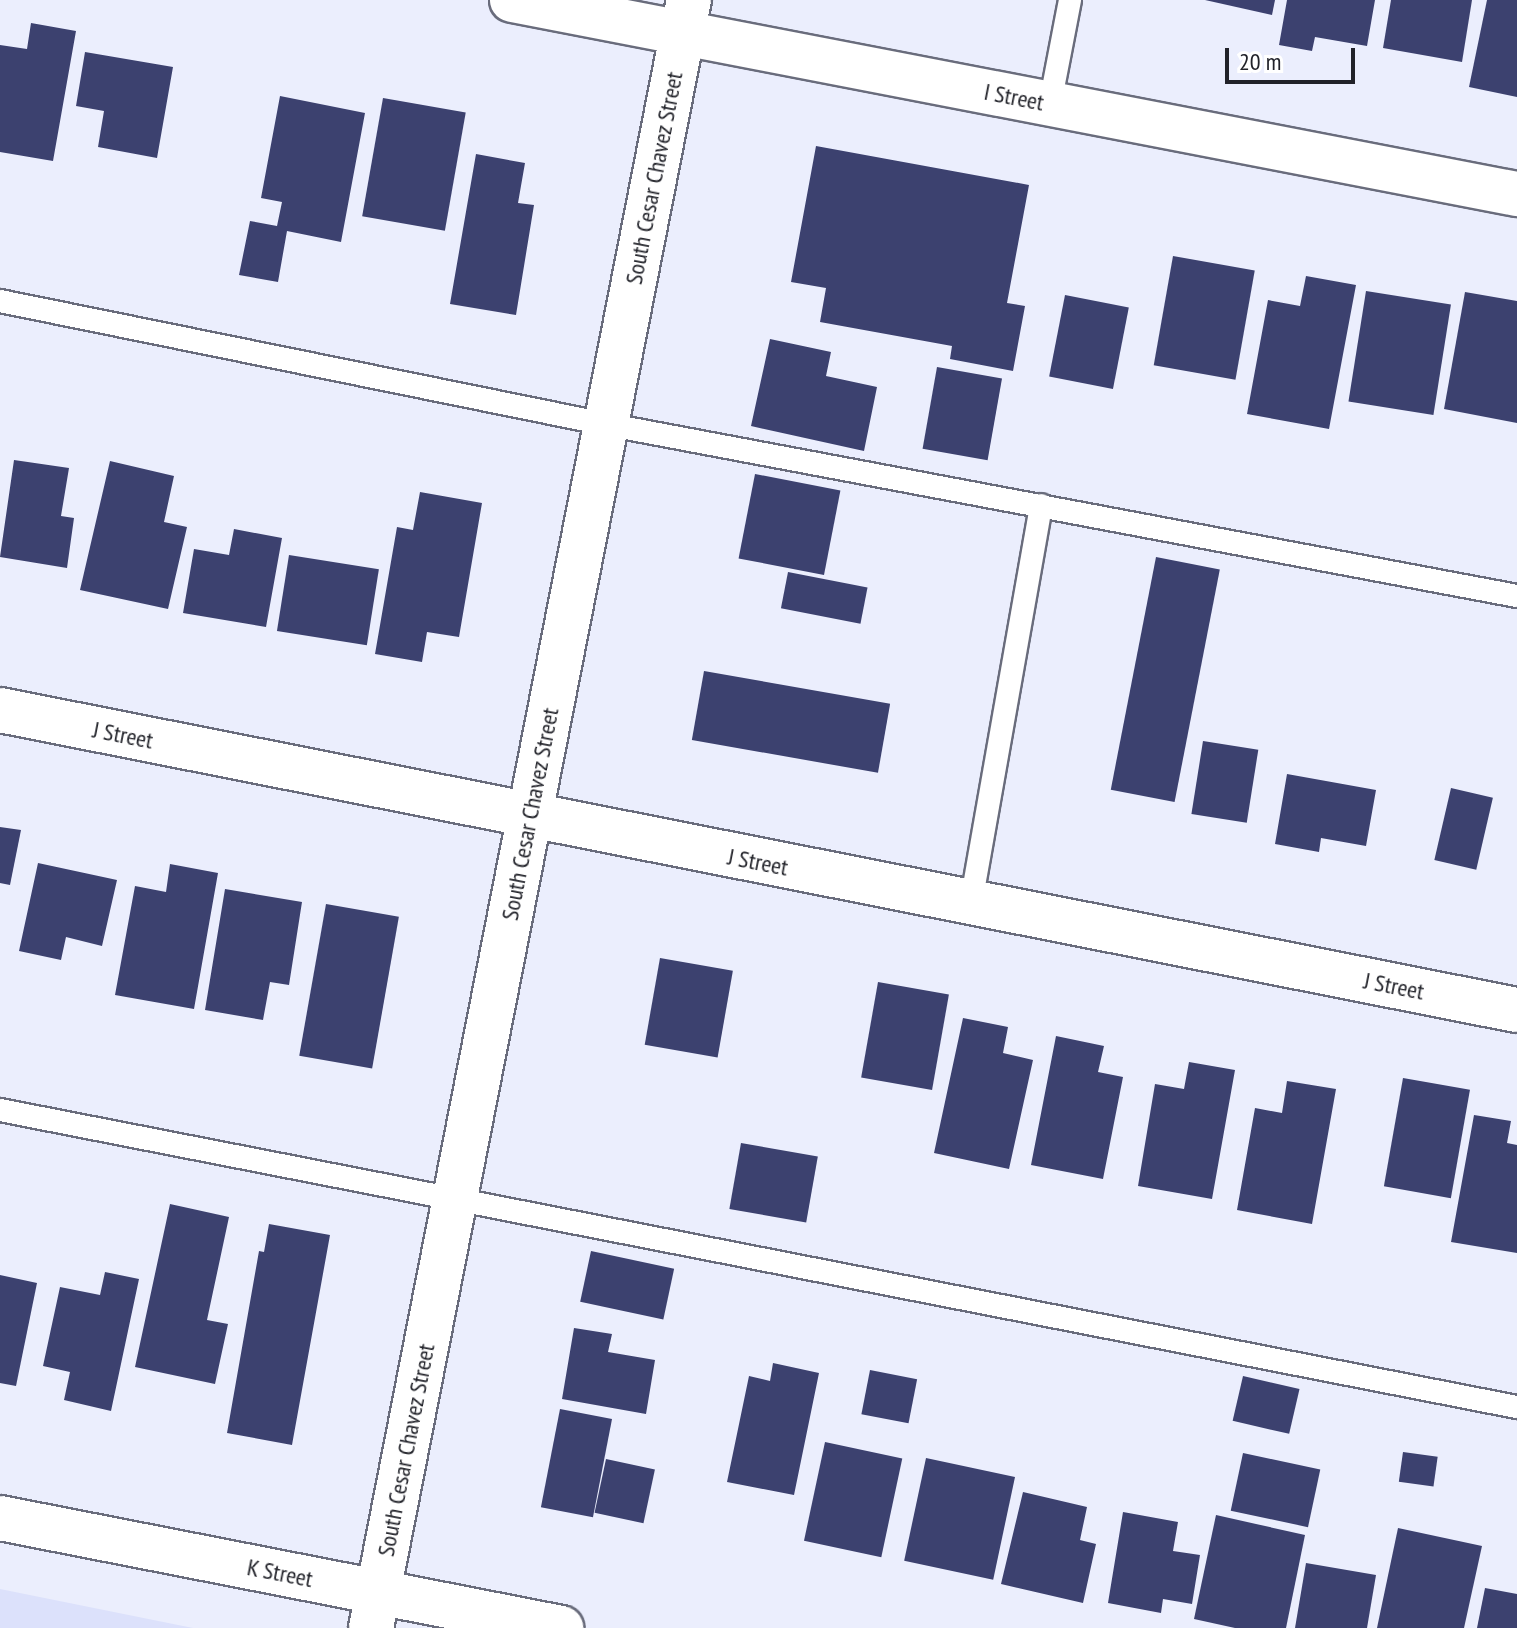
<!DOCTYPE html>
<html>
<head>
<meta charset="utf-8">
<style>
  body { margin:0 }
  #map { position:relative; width:1517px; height:1628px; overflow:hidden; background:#ebeefd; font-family:"PT Sans Narrow",sans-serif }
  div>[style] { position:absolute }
  .built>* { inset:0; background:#dce1fb }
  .building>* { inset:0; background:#3c416f; transform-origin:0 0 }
  .roads { filter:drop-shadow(2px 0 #696c7c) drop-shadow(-2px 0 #696c7c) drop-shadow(0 2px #696c7c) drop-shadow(0 -2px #696c7c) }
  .lane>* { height:22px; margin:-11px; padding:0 11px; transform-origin:11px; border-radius:11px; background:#fff }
  .street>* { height:44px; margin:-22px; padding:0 22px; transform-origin:22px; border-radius:22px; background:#fff }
  .secondary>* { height:44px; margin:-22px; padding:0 22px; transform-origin:22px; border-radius:22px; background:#fff }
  span { translate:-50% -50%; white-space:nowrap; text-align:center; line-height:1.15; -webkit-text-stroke:8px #fff; paint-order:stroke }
  .street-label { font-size:24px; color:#212229 }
  .scale { position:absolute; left:1225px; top:48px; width:130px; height:36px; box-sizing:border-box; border:4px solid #212229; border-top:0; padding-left:10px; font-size:24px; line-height:28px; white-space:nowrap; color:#212229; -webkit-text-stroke:6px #fff; paint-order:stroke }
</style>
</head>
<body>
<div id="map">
  <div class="built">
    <i style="clip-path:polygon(0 1589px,193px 1628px,0 1628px)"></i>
  </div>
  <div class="building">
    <i style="clip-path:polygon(1205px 0,1275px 0,1272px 15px)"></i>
    <i style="clip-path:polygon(1287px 0,1375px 0,1367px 46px,1315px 37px,1312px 51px,1279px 45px)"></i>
    <i style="clip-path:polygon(1391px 0,1472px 0,1462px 62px,1383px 48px)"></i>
    <i style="clip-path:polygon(1487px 0,1517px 0,1517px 97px,1469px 87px)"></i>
    <i style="clip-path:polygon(31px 23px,76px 31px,53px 161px,0 152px,0 45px,27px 49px)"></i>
    <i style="clip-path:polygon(85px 52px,173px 67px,157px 158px,98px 147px,104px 111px,76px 106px)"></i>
    <i style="clip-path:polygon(280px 96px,365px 113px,341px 242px,287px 231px,278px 282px,239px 275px,250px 221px,277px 226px,282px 202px,261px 198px)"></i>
    <i style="left:383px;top:98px;width:84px;height:120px;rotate:10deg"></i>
    <i style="clip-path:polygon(816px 146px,1029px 185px,1007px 303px,1025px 306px,1013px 371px,950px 359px,952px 346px,820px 322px,826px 288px,791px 282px)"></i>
    <i style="clip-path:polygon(476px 154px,525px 163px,518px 203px,534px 205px,516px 315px,450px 304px)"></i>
    <i style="left:1173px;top:256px;width:83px;height:111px;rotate:10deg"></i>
    <i style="clip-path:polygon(1306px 276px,1356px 285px,1329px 429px,1247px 414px,1268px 300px,1300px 306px)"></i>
    <i style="left:1366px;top:291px;width:86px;height:112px;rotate:9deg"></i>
    <i style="clip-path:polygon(1465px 292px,1517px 301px,1517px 423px,1444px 409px)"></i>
    <i style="left:1065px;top:295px;width:65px;height:83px;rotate:11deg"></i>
    <i style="clip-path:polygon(770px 339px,831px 352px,826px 376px,877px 387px,864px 451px,751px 426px)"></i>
    <i style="left:937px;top:367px;width:66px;height:83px;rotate:10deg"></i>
    <i style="clip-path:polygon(14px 460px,69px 468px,61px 516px,74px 518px,67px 568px,0 557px)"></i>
    <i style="clip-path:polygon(110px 461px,174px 476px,164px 522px,187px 527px,168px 609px,80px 590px)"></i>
    <i style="left:755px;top:474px;width:87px;height:86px;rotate:11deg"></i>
    <i style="clip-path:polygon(420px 492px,482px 503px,459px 637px,427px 632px,422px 662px,375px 654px,397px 527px,413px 530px)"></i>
    <i style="clip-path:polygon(234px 529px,282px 538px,266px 627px,183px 613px,194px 549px,229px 555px)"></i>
    <i style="left:289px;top:555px;width:91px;height:77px;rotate:9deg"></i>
    <i style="left:1156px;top:557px;width:65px;height:237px;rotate:11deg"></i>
    <i style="left:788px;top:572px;width:81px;height:37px;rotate:11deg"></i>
    <i style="left:704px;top:671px;width:189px;height:70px;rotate:10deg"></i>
    <i style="left:1203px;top:741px;width:56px;height:74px;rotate:9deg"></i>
    <i style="clip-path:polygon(1287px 774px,1376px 790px,1366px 846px,1321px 838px,1319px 852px,1275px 844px)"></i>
    <i style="left:1451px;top:788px;width:43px;height:74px;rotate:13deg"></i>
    <i style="clip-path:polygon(0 827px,21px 830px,10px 885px,0 883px)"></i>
    <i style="clip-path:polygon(38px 863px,117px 880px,102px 946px,66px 937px,61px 960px,19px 951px)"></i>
    <i style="clip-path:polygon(170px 864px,218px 873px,194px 1009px,115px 995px,135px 886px,166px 892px)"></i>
    <i style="clip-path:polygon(225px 889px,302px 902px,289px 985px,270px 982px,263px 1020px,205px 1010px)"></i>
    <i style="left:326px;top:904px;width:74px;height:154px;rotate:10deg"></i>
    <i style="left:660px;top:958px;width:74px;height:88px;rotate:10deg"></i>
    <i style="left:878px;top:982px;width:72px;height:97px;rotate:10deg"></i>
    <i style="clip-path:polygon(963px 1018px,1008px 1027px,1003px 1053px,1033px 1060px,1009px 1169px,934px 1153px)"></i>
    <i style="clip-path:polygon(1056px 1036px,1104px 1046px,1098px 1072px,1123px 1077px,1103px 1179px,1031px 1165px)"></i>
    <i style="clip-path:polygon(1189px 1062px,1235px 1070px,1212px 1199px,1138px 1186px,1155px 1084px,1184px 1089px)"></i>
    <i style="left:1403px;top:1078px;width:68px;height:110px;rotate:10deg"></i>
    <i style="clip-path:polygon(1287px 1081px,1336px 1089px,1312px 1224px,1237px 1210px,1255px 1108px,1282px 1113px)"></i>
    <i style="clip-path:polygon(1474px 1115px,1511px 1121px,1507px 1143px,1517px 1145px,1517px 1253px,1451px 1242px)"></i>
    <i style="left:741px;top:1143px;width:78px;height:67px;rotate:10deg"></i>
    <i style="clip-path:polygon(170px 1204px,229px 1217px,207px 1320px,228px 1324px,215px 1384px,135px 1367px)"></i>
    <i style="clip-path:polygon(269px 1224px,330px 1235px,292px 1445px,227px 1433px,259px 1251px,264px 1252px)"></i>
    <i style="left:591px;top:1251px;width:85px;height:52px;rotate:12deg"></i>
    <i style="clip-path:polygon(105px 1272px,139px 1279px,111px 1411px,64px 1400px,70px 1372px,43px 1366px,60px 1287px,100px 1295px)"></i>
    <i style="clip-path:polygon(0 1275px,37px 1283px,16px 1386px,0 1383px)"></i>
    <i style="clip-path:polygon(574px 1328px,612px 1334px,608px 1352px,655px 1360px,646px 1414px,562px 1399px)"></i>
    <i style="clip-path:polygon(773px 1363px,819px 1373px,794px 1495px,727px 1482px,749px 1376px,770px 1381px)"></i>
    <i style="left:870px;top:1370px;width:48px;height:45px;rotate:11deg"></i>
    <i style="left:1243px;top:1376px;width:58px;height:46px;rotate:13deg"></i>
    <i style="left:560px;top:1409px;width:53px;height:100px;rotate:11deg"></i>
    <i style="left:825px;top:1442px;width:79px;height:101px;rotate:12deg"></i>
    <i style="left:1403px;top:1452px;width:35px;height:30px;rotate:8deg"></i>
    <i style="left:1243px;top:1453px;width:79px;height:59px;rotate:12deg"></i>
    <i style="left:926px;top:1458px;width:91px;height:105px;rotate:12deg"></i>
    <i style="left:606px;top:1459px;width:50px;height:55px;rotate:12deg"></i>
    <i style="clip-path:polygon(1023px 1492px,1087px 1507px,1080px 1540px,1096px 1544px,1083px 1603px,1001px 1584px)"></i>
    <i style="clip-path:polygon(1123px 1512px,1178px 1522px,1173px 1551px,1200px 1555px,1192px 1604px,1163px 1599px,1161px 1613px,1108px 1603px)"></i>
    <i style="clip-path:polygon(1216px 1515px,1305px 1535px,1286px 1628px,1235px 1628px,1194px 1619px)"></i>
    <i style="clip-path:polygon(1398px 1528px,1482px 1546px,1464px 1628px,1377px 1628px)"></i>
    <i style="clip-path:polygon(1306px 1563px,1376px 1575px,1367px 1628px,1295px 1628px)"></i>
    <i style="clip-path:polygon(1485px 1588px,1517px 1594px,1517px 1628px,1477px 1628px)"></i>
  </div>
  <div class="roads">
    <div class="lane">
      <i style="left:1050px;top:104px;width:106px;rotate:-79.1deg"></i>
      <i style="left:0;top:301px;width:617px;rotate:11.49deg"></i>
      <i style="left:605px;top:424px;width:928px;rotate:10.68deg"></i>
      <i style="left:971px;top:903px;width:404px;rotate:-80deg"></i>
      <i style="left:0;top:1110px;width:1546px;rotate:11.08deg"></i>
    </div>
    <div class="street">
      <i style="left:512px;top:0;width:1024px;rotate:10.93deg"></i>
      <i style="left:0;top:710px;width:1546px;rotate:11.19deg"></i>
    </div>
    <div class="secondary">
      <i style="left:0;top:1518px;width:572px;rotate:11.09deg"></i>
      <i style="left:371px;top:1628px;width:1659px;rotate:-78.95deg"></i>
    </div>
  </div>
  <div class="street-label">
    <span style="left:1014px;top:97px;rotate:11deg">I Street</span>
    <span style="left:654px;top:178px;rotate:-79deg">South Cesar Chavez Street</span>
    <span style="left:123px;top:735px;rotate:11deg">J Street</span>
    <span style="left:530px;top:814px;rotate:-79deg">South Cesar Chavez Street</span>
    <span style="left:758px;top:862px;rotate:11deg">J Street</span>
    <span style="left:1394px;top:986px;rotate:11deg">J Street</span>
    <span style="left:406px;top:1450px;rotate:-79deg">South Cesar Chavez Street</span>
    <span style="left:280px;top:1573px;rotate:11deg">K Street</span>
  </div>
  <div class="scale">20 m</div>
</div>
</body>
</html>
